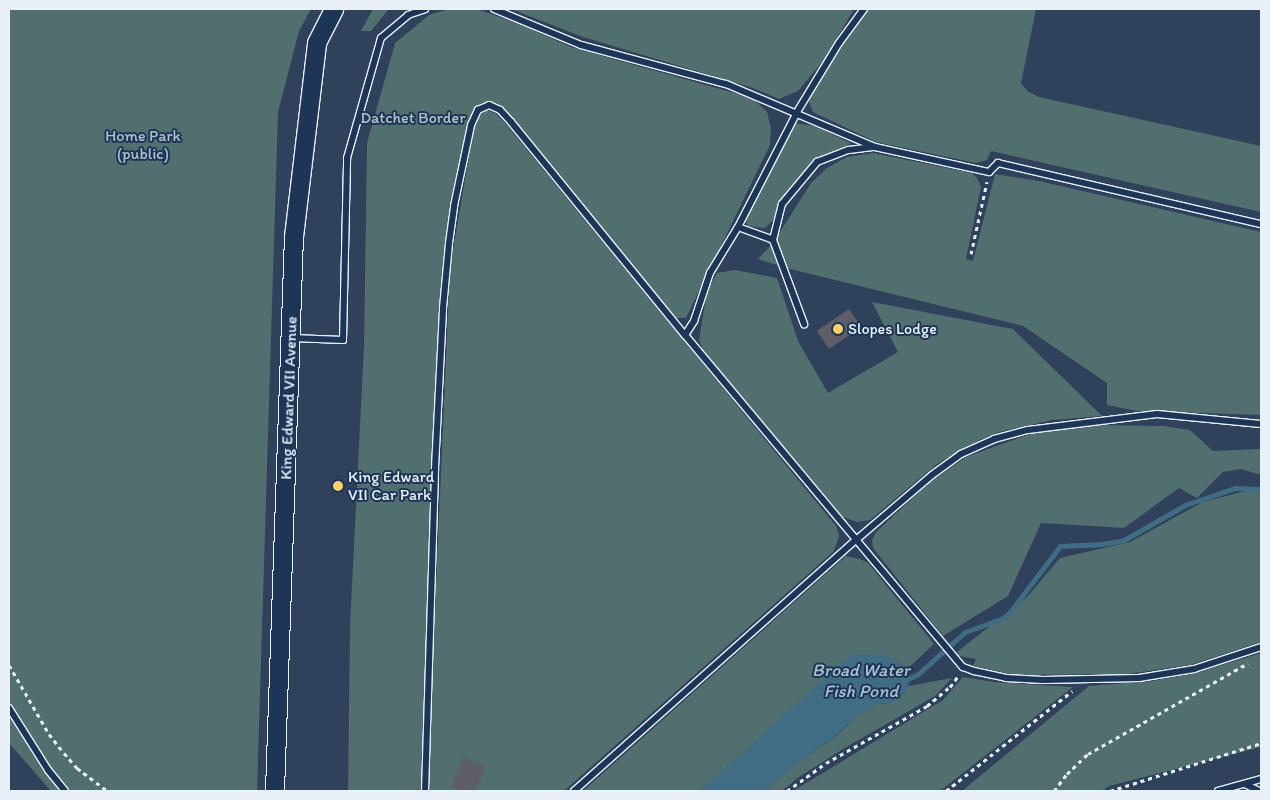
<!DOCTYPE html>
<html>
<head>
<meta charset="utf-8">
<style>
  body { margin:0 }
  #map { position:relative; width:1270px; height:800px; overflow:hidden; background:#30415c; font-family:Itim,sans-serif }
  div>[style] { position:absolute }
  .green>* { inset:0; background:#516f6e }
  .water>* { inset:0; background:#406c84 }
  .stream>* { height:5px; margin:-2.5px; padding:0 2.5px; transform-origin:2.5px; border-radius:2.5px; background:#406c84 }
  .building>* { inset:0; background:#5d5e67; transform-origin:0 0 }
  .path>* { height:3px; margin-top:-1.5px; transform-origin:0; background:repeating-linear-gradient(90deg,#e8f1f8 0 4px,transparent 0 8px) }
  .roads { filter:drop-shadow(1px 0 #e8f1f8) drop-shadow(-1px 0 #e8f1f8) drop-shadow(0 1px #e8f1f8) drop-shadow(0 -1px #e8f1f8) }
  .lane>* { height:6px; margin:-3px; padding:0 3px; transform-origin:3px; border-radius:3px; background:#1d3557 }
  .secondary>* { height:18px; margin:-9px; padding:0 9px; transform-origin:9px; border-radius:9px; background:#1d3557 }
  .dots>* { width:14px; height:14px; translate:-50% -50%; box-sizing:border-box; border:2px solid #1d3557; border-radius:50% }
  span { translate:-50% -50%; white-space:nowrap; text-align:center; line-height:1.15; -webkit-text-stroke:4px #1d3557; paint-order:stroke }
  .park-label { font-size:16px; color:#b3c4c8 }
  .poi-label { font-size:16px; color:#e8f1f8 }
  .left { translate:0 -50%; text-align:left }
  .street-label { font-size:16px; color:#e8f1f8 }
  .water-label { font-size:18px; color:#adc2cf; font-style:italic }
  .frame { position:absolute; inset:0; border:10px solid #e8f1f8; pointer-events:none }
</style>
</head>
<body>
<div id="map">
  <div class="green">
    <i style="clip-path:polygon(9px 9px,311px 9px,299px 31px,278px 112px,257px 791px,51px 791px,9px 743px)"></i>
    <i style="clip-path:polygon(373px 9px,389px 9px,371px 31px,361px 31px)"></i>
    <i style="clip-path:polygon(449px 9px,477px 9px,519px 24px,571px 47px,752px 98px,767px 112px,771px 128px,770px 145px,686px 318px,675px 318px,503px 108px,493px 102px,482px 103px,473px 112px,469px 121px,454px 186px,443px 261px,431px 500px,421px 791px,348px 791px,350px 626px,364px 346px,367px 143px,395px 43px,429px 15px)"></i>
    <i style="clip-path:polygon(511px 9px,854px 9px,824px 60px,798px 91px,779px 99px,753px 88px,583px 37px)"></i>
    <i style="clip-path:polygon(866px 9px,1036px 9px,1021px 83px,1027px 91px,1039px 97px,1261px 146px,1261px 212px,991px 151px,987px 160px,976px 163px,876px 142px,813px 112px,808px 99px)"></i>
    <i style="clip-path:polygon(486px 110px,495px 113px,505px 123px,836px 526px,839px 536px,834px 551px,564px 791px,427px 791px,450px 268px,475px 121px)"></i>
    <i style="clip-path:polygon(795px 123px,814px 126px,851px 143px,813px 167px,778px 215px,765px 228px,748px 226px,743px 216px)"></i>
    <i style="clip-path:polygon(873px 153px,972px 173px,977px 178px,981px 187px,966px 259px,973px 261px,995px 174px,1039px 181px,1261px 232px,1261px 415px,1137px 411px,1107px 405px,1107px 383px,1023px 326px,786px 268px,758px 259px,773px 243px,811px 183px,827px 168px,847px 157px)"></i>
    <i style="clip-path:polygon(735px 270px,777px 278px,798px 341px,828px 393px,898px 352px,872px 302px,1013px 329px,1102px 416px,1052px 420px,999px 432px,980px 440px,937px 464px,870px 520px,857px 522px,843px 517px,704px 352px,699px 340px,707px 291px,717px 273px)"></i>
    <i style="clip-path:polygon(1089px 425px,1164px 426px,1190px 430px,1213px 451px,1261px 449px,1261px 475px,1241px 469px,1223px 472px,1197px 498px,1179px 488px,1124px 528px,1041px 523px,1008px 596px,943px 636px,873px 548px,872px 540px,876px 532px,929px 483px,966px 457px,1030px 434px)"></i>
    <i style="clip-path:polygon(1261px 487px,1261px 642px,1190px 665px,1127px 674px,1016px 675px,973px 666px,976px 659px,959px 656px,957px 652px,1027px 597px,1060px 558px,1130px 542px,1203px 502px)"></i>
    <i style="clip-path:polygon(846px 556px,860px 559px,868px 563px,934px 644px,906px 670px,897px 660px,851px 656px,700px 791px,583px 791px)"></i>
    <i style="clip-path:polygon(1261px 653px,1261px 747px,1109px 786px,1102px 791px,962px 791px,1089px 686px,1152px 681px,1192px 674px)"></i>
    <i style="clip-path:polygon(963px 677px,993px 682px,1073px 687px,940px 791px,793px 791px,943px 700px)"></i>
    <i style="clip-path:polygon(952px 678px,935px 696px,843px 749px,799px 777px,782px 791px,763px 791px,801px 760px,835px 737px,857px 716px,877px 703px,886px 704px,900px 698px,909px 686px)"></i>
  </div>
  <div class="water">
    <i style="clip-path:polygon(860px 654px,884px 655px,897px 660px,906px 670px,909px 686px,900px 698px,886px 704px,877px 703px,857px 716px,833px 738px,801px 760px,763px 791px,700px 791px,839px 666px,851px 656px)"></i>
  </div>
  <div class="stream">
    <i style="left:908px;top:679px;width:11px;rotate:-27deg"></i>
    <i style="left:918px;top:674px;width:63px;rotate:-41.8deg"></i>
    <i style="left:965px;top:632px;width:44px;rotate:-20.1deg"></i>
    <i style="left:1006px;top:617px;width:89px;rotate:-52.7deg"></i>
    <i style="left:1060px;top:546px;width:42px;rotate:-2.7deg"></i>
    <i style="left:1102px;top:544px;width:22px;rotate:-10deg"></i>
    <i style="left:1124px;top:540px;width:70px;rotate:-29.8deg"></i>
    <i style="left:1185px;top:505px;width:53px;rotate:-18.8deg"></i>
    <i style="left:1235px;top:488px;width:26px;rotate:2deg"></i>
  </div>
  <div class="building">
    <i style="left:849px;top:309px;width:22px;height:39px;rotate:56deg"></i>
    <i style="clip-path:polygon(464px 757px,486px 767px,475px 791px,462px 791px,451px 786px)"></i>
  </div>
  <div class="path">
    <i style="left:971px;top:254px;width:74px;rotate:-77.5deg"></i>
    <i style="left:9px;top:665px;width:80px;rotate:59.9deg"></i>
    <i style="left:49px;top:734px;width:24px;rotate:52deg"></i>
    <i style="left:64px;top:753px;width:20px;rotate:49deg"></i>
    <i style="left:77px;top:768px;width:39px;rotate:37deg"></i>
    <i style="left:787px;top:791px;width:48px;rotate:-35.7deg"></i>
    <i style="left:826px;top:763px;width:116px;rotate:-29.4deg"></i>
    <i style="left:927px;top:706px;width:30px;rotate:-40deg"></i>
    <i style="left:950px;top:687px;width:15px;rotate:-53deg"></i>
    <i style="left:946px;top:791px;width:161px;rotate:-38.4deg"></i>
    <i style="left:1054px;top:791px;width:21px;rotate:-53deg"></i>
    <i style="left:1067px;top:774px;width:29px;rotate:-44deg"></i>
    <i style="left:1088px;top:754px;width:184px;rotate:-29.6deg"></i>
    <i style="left:1110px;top:791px;width:158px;rotate:-17.6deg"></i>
  </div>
  <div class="roads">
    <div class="lane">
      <i style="left:494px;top:9px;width:94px;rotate:22.5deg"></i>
      <i style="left:581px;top:45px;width:150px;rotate:15.1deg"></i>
      <i style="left:726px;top:84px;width:160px;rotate:22.9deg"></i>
      <i style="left:738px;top:227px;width:37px;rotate:20deg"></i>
      <i style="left:773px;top:240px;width:90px;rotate:69.7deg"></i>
      <i style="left:773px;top:240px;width:37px;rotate:-76deg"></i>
      <i style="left:782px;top:204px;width:55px;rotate:-50.2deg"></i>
      <i style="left:817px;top:162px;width:34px;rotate:-21deg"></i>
      <i style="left:849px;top:150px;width:26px;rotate:-7deg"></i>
      <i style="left:875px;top:147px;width:117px;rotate:12.4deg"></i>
      <i style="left:989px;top:172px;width:13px;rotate:-45deg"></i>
      <i style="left:998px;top:163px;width:270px;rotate:13.1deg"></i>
      <i style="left:685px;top:335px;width:17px;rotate:-57deg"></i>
      <i style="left:694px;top:321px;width:51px;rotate:-71.6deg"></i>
      <i style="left:710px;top:273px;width:54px;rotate:-58.7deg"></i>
      <i style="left:738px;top:227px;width:129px;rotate:-62.8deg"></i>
      <i style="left:797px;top:112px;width:81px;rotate:-58.7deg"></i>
      <i style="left:839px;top:43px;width:42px;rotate:-53.7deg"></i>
      <i style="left:292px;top:338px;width:51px;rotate:2.2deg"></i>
      <i style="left:343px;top:340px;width:182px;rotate:-88.7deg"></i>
      <i style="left:347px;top:158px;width:125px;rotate:-74.2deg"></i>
      <i style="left:381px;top:38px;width:35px;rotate:-40deg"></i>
      <i style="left:408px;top:15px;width:18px;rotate:-19deg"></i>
      <i style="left:9px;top:708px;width:73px;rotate:57.8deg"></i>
      <i style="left:48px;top:770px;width:27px;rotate:51deg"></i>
      <i style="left:1245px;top:784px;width:16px;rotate:27deg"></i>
      <i style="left:425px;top:791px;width:323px;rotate:-88.2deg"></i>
      <i style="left:435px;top:468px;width:160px;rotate:-87.1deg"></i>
      <i style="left:443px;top:308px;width:65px;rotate:-84.7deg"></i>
      <i style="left:449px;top:243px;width:37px;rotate:-82deg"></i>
      <i style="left:454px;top:206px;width:83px;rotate:-78.1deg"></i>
      <i style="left:471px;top:125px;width:17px;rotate:-65deg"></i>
      <i style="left:478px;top:110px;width:12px;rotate:-24deg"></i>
      <i style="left:489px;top:105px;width:12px;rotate:24deg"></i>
      <i style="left:500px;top:110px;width:16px;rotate:47deg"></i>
      <i style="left:511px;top:122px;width:275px;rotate:50.8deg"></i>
      <i style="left:685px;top:335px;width:433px;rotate:50.1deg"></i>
      <i style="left:963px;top:667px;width:12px;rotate:20deg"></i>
      <i style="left:974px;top:671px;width:33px;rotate:12deg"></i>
      <i style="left:1006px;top:678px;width:37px;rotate:3deg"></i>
      <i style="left:1043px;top:680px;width:96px;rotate:-1.2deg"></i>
      <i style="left:1139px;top:678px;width:56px;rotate:-9.3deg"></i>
      <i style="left:1194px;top:669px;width:71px;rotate:-18.2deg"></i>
      <i style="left:574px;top:791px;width:378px;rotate:-41.7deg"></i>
      <i style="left:856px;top:540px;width:100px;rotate:-40.5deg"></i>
      <i style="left:932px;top:475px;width:36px;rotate:-36deg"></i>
      <i style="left:961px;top:454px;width:36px;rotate:-24deg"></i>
      <i style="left:994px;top:439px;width:35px;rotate:-15deg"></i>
      <i style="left:1028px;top:430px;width:130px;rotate:-7.1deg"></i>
      <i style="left:1157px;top:414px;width:104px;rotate:5.5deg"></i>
      <i style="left:1218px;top:791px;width:45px;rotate:-15.6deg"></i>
    </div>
    <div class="secondary">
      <i style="left:275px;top:791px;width:554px;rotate:-88.04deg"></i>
      <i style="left:294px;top:237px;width:195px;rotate:-83.2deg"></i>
      <i style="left:317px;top:43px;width:38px;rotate:-63deg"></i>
    </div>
  </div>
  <div class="dots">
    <i style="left:838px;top:329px;background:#ffd166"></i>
    <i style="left:338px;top:486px;background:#ffd166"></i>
  </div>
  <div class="park-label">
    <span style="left:413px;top:118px">Datchet Border</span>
    <span style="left:143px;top:145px">Home Park<br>(public)</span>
  </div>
  <div class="poi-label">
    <span class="left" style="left:848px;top:329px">Slopes Lodge</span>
    <span class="left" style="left:348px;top:486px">King Edward<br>VII Car Park</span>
  </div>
  <div class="street-label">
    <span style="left:289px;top:398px;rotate:-88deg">King Edward VII Avenue</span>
  </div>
  <div class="water-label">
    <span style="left:861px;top:681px">Broad Water<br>Fish Pond</span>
  </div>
  <div class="frame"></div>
</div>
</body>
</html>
